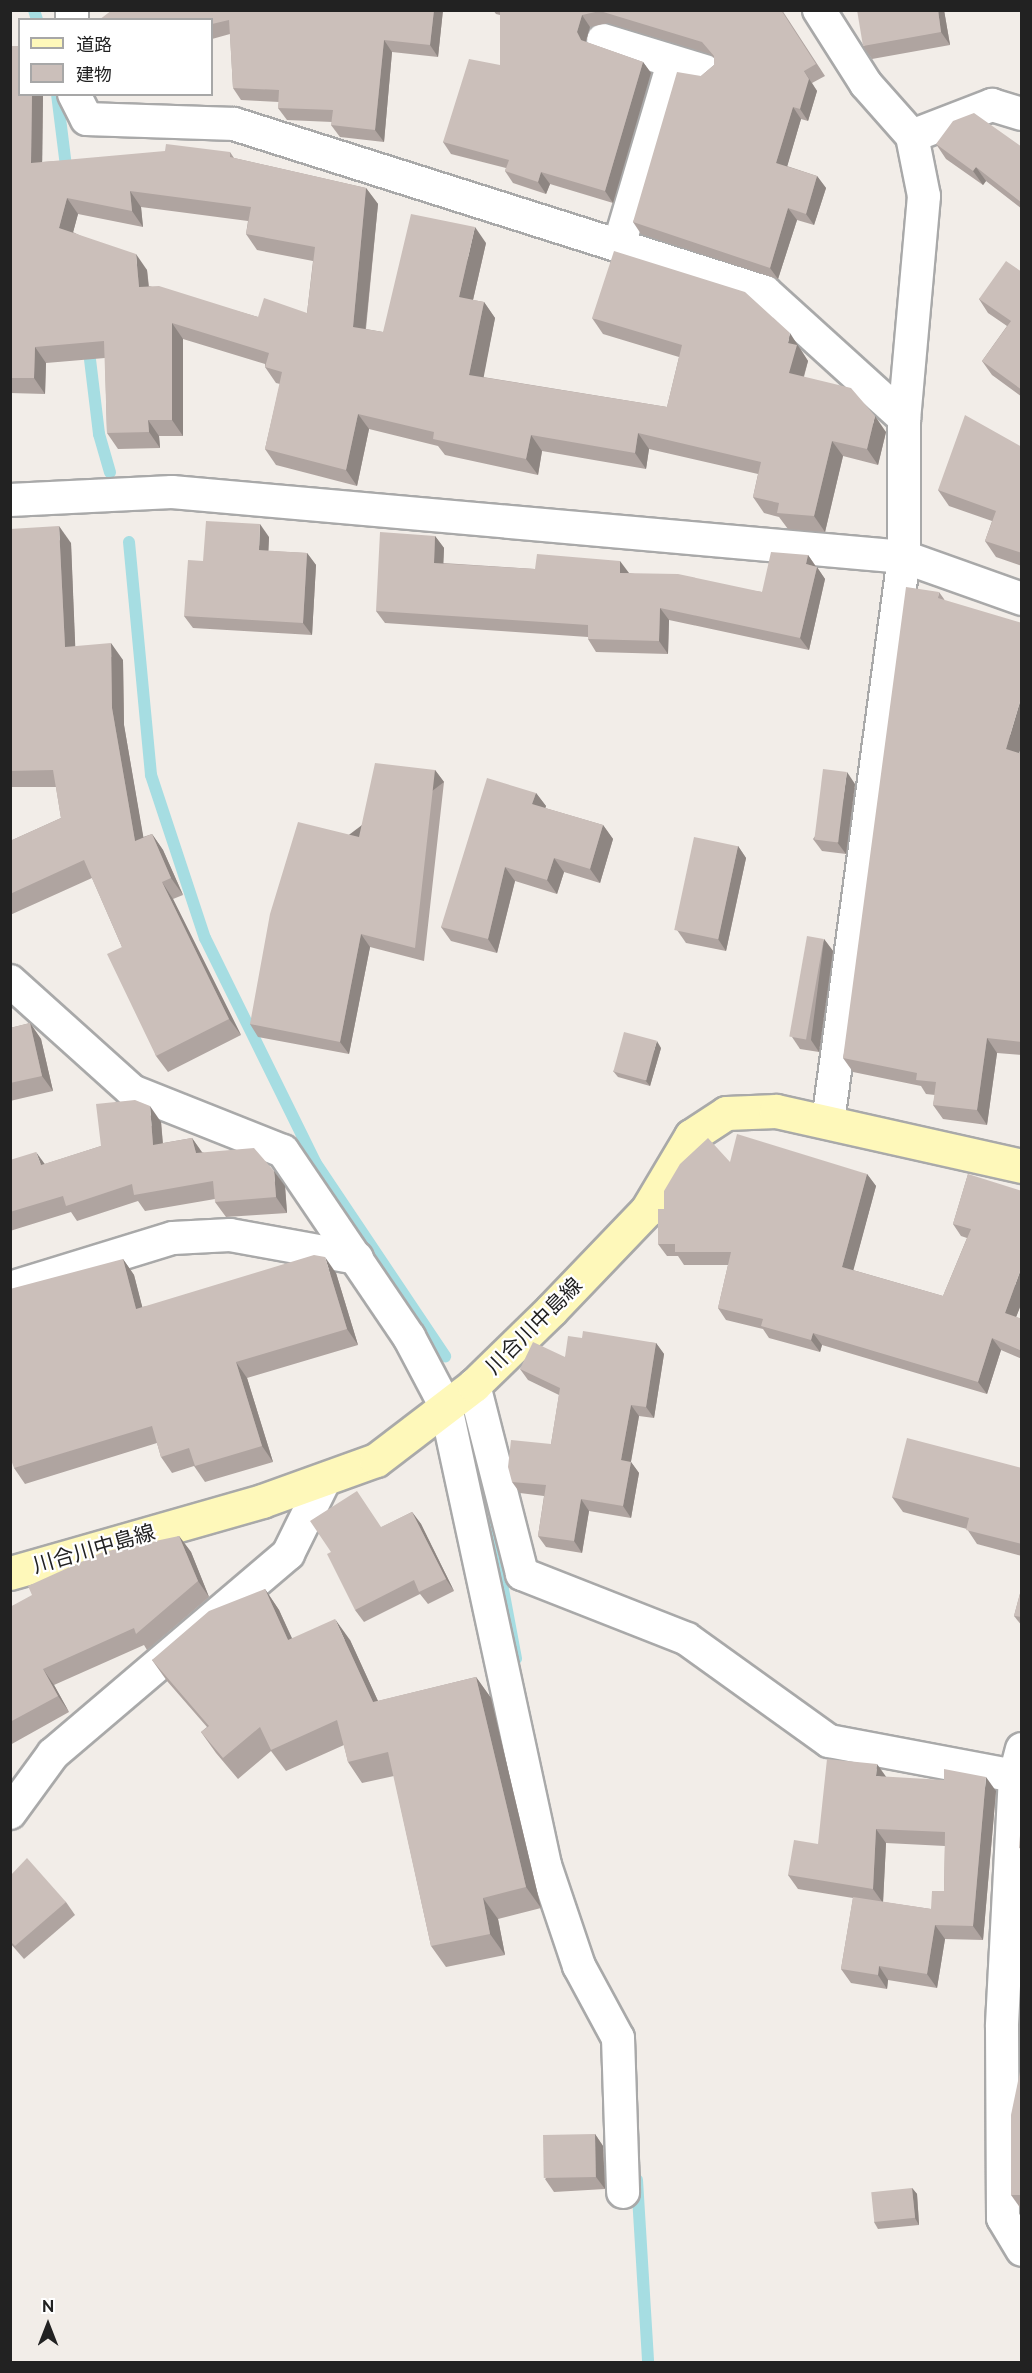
<!DOCTYPE html>
<html>
<head>
<meta charset="utf-8">
<style>
  body { margin:0 }
  #map { position:relative; width:1032px; height:2373px; overflow:hidden; background:#f2ede8; font-family:Raleway,"Noto Sans JP",sans-serif }
  div>[style] { position:absolute }
  .stream>* { height:12px; margin:-6px; padding:0 6px; transform-origin:6px; border-radius:6px; background:#a6dde2 }
  .roads { filter:drop-shadow(2px 0 #a9a9a9) drop-shadow(-2px 0 #a9a9a9) drop-shadow(0 2px #a9a9a9) drop-shadow(0 -2px #a9a9a9) }
  .minor>* { height:32px; margin:-16px; padding:0 16px; transform-origin:16px; border-radius:16px; background:#fff }
  .secondary>* { height:33px; margin:-16.5px; padding:0 16.5px; transform-origin:16.5px; border-radius:16.5px; background:#fef8ba }
  .wall>* { inset:0; background:#afa4a0 }
  .shaded-wall>* { inset:0; background:#8e8682; transform-origin:0 0 }
  .building>* { inset:0; background:#cbbfba; transform-origin:0 0 }
  span { translate:-50% -50%; white-space:nowrap; text-align:center; line-height:1.15; -webkit-text-stroke:4.5px #fff; paint-order:stroke }
  .street-label { font-size:21px; color:#222 }
  .frame { position:absolute; inset:0; border:12px solid #222; pointer-events:none }
  .legend { position:absolute; left:18px; top:18px; width:195px; height:78px; box-sizing:border-box; background:#fff; border:2px solid #a7a7a7; margin:0; padding:8px 10px; list-style:none; font-size:18px; color:#222 }
  .legend li { display:flex; align-items:center; gap:12px; height:30px }
  .legend b { width:30px; border:2px solid #a7a7a7 }
  .north { position:absolute; left:18px; top:2295px; width:60px; height:60px; -webkit-text-stroke:4px #fff; paint-order:stroke; rotate:0deg; font-size:16px; font-weight:700; line-height:24px; text-align:center; color:#222 }
  .north::after { content:''; display:block; margin:auto; width:21px; height:27px; background:#222; clip-path:polygon(50% 0,100% 100%,50% 72%,0 100%) }
</style>
</head>
<body>
<div id="map">
  <div class="stream">
    <i style="left:34px;top:10px;width:10px;rotate:73deg"></i>
    <i style="left:57px;top:94px;width:81px;rotate:82.9deg"></i>
    <i style="left:88px;top:343px;width:92px;rotate:83.1deg"></i>
    <i style="left:99px;top:434px;width:40px;rotate:74deg"></i>
    <i style="left:129px;top:542px;width:234px;rotate:84.6deg"></i>
    <i style="left:151px;top:775px;width:172px;rotate:71.7deg"></i>
    <i style="left:205px;top:938px;width:250px;rotate:63.8deg"></i>
    <i style="left:315px;top:1162px;width:234px;rotate:56.2deg"></i>
    <i style="left:491px;top:1525px;width:136px;rotate:79.4deg"></i>
    <i style="left:637px;top:2180px;width:182px;rotate:86.5deg"></i>
  </div>
  <div class="roads">
    <div class="minor">
      <i style="left:72px;top:10px;width:10px;rotate:90deg"></i>
      <i style="left:819px;top:10px;width:88px;rotate:57.6deg"></i>
      <i style="left:866px;top:84px;width:69px;rotate:48.5deg"></i>
      <i style="left:912px;top:136px;width:61px;rotate:78.7deg"></i>
      <i style="left:924px;top:196px;width:223px;rotate:95.1deg"></i>
      <i style="left:904px;top:418px;width:139px;rotate:90deg"></i>
      <i style="left:904px;top:557px;width:570px;rotate:97.66deg"></i>
      <i style="left:603px;top:40px;width:107px;rotate:16.9deg"></i>
      <i style="left:74px;top:94px;width:28px;rotate:63deg"></i>
      <i style="left:87px;top:119px;width:147px;rotate:1.9deg"></i>
      <i style="left:234px;top:124px;width:557px;rotate:17.56deg"></i>
      <i style="left:765px;top:292px;width:188px;rotate:42.2deg"></i>
      <i style="left:912px;top:136px;width:86px;rotate:-21.2deg"></i>
      <i style="left:992px;top:105px;width:31px;rotate:17deg"></i>
      <i style="left:620px;top:242px;width:187px;rotate:-73.5deg"></i>
      <i style="left:10px;top:500px;width:162px;rotate:-2.8deg"></i>
      <i style="left:172px;top:492px;width:735px;rotate:5.07deg"></i>
      <i style="left:904px;top:557px;width:125px;rotate:19.6deg"></i>
      <i style="left:10px;top:981px;width:164px;rotate:42deg"></i>
      <i style="left:132px;top:1091px;width:162px;rotate:21.7deg"></i>
      <i style="left:283px;top:1151px;width:225px;rotate:55.9deg"></i>
      <i style="left:409px;top:1337px;width:79px;rotate:62.1deg"></i>
      <i style="left:446px;top:1407px;width:469px;rotate:77.8deg"></i>
      <i style="left:545px;top:1865px;width:107px;rotate:71.4deg"></i>
      <i style="left:579px;top:1966px;width:82px;rotate:61.6deg"></i>
      <i style="left:618px;top:2038px;width:154px;rotate:88.1deg"></i>
      <i style="left:10px;top:1288px;width:170px;rotate:-17.1deg"></i>
      <i style="left:173px;top:1238px;width:57px;rotate:-3deg"></i>
      <i style="left:230px;top:1235px;width:129px;rotate:10.3deg"></i>
      <i style="left:474px;top:1385px;width:195px;rotate:75.7deg"></i>
      <i style="left:522px;top:1574px;width:177px;rotate:21.5deg"></i>
      <i style="left:687px;top:1639px;width:175px;rotate:35.7deg"></i>
      <i style="left:829px;top:1741px;width:189px;rotate:10.7deg"></i>
      <i style="left:1022px;top:1749px;width:28px;rotate:105deg"></i>
      <i style="left:1015px;top:1776px;width:251px;rotate:93deg"></i>
      <i style="left:1002px;top:2027px;width:191px;rotate:89.7deg"></i>
      <i style="left:1003px;top:2218px;width:37px;rotate:59deg"></i>
      <i style="left:10px;top:1813px;width:73px;rotate:-53.9deg"></i>
      <i style="left:53px;top:1754px;width:309px;rotate:-40.4deg"></i>
      <i style="left:288px;top:1554px;width:81px;rotate:-63.7deg"></i>
    </div>
    <div class="secondary">
      <i style="left:10px;top:1573px;width:262px;rotate:-15.9deg"></i>
      <i style="left:262px;top:1501px;width:121px;rotate:-19.8deg"></i>
      <i style="left:376px;top:1460px;width:123px;rotate:-37.4deg"></i>
      <i style="left:474px;top:1385px;width:107px;rotate:-44.2deg"></i>
      <i style="left:551px;top:1310px;width:139px;rotate:-46.2deg"></i>
      <i style="left:647px;top:1210px;width:86px;rotate:-59.3deg"></i>
      <i style="left:691px;top:1136px;width:42px;rotate:-33.3deg"></i>
      <i style="left:726px;top:1113px;width:50px;rotate:-2.3deg"></i>
      <i style="left:776px;top:1111px;width:252px;rotate:12.6deg"></i>
    </div>
  </div>
  <div class="wall">
    <i style="clip-path:polygon(112px 10px,443px 10px,438px 57px,392px 52px,384px 142px,340px 137px,331px 125px,332px 122px,287px 120px,278px 108px,279px 102px,241px 100px,233px 88px,230px 34px,212px 39px,212px 20px)"></i>
    <i style="clip-path:polygon(493px 10px,782px 10px,825px 76px,812px 83px,817px 91px,808px 121px,801px 119px,787px 166px,817px 176px,826px 188px,814px 225px,797px 220px,778px 279px,641px 234px,633px 222px,701px 76px,714px 65px,714px 58px,710px 54px,608px 23px,590px 27px,586px 42px,643px 62px,651px 73px,613px 203px,550px 184px,546px 194px,513px 183px,505px 171px,506px 168px,451px 154px,443px 142px,500px 65px,500px 15px,496px 14px)"></i>
    <i style="clip-path:polygon(944px 10px,950px 45px,872px 59px,863px 46px)"></i>
    <i style="clip-path:polygon(evenodd,10px 46px,43px 94px,42px 162px,230px 152px,234px 158px,366px 188px,378px 204px,366px 329px,383px 332px,486px 243px,473px 300px,484px 302px,495px 318px,483px 377px,667px 407px,679px 357px,603px 334px,592px 318px,801px 349px,801px 350px,808px 361px,804px 377px,886px 432px,878px 465px,843px 456px,825px 532px,788px 529px,779px 517px,764px 513px,753px 497px,758px 474px,649px 449px,646px 469px,542px 451px,538px 475px,445px 455px,438px 446px,369px 429px,357px 486px,276px 465px,265px 449px,280px 384px,276px 383px,265px 367px,265px 364px,183px 339px,183px 436px,159px 436px,160px 448px,118px 449px,107px 433px,105px 358px,46px 363px,45px 394px,10px 393px,10px 46px,141px 207px,248px 221px,246px 234px,257px 250px,313px 261px,307px 313px,258px 317px,149px 286px,147px 270px,73px 232px,78px 214px,143px 227px,141px 207px)"></i>
    <i style="clip-path:polygon(936px 144px,1022px 147px,1022px 209px,986px 181px,983px 185px,946px 159px)"></i>
    <i style="clip-path:polygon(1022px 272px,1022px 397px,992px 375px,982px 361px,1007px 326px,988px 313px,979px 299px)"></i>
    <i style="clip-path:polygon(1022px 447px,1022px 566px,996px 557px,985px 541px,992px 521px,949px 506px,938px 490px)"></i>
    <i style="clip-path:polygon(10px 529px,71px 543px,75px 647px,123px 660px,124px 725px,143px 837px,152px 834px,163px 850px,183px 895px,173px 899px,241px 1035px,168px 1072px,156px 1056px,122px 947px,92px 878px,10px 915px,10px 841px,61px 818px,56px 787px,10px 787px)"></i>
    <i style="clip-path:polygon(435px 536px,444px 548px,443px 563px,535px 569px,628px 573px,762px 592px,808px 555px,825px 579px,809px 650px,669px 620px,668px 654px,596px 652px,588px 639px,588px 637px,385px 623px,376px 611px)"></i>
    <i style="clip-path:polygon(269px 537px,268px 551px,307px 553px,316px 565px,312px 635px,193px 628px,184px 616px)"></i>
    <i style="clip-path:polygon(939px 592px,944px 599px,1019px 753px,1022px 754px,1022px 1055px,997px 1053px,987px 1125px,943px 1119px,933px 1105px,935px 1095px,926px 1094px,921px 1086px,853px 1072px,843px 1058px)"></i>
    <i style="clip-path:polygon(435px 770px,444px 782px,424px 961px,370px 947px,349px 1054px,258px 1037px,250px 1024px,359px 837px)"></i>
    <i style="clip-path:polygon(855px 784px,846px 854px,822px 851px,813px 839px)"></i>
    <i style="clip-path:polygon(536px 793px,546px 806px,545px 808px,603px 825px,613px 839px,600px 883px,564px 872px,557px 894px,515px 881px,497px 953px,451px 941px,441px 927px)"></i>
    <i style="clip-path:polygon(738px 846px,746px 858px,726px 951px,686px 943px,677px 930px)"></i>
    <i style="clip-path:polygon(824px 939px,833px 951px,819px 1052px,800px 1049px,792px 1037px)"></i>
    <i style="clip-path:polygon(30px 1023px,41px 1039px,53px 1091px,10px 1101px,10px 1028px)"></i>
    <i style="clip-path:polygon(661px 1048px,650px 1086px,618px 1077px,613px 1071px)"></i>
    <i style="clip-path:polygon(161px 1122px,163px 1143px,192px 1138px,202px 1152px,285px 1186px,287px 1213px,226px 1217px,215px 1202px,215px 1199px,145px 1211px,138px 1201px,77px 1221px,71px 1212px,10px 1231px,10px 1160px,45px 1164px,101px 1146px)"></i>
    <i style="clip-path:polygon(730px 1162px,867px 1174px,876px 1186px,853px 1270px,943px 1296px,967px 1238px,961px 1236px,953px 1224px,968px 1174px,1022px 1302px,1016px 1317px,1022px 1319px,1022px 1359px,1001px 1350px,987px 1394px,822px 1345px,820px 1352px,769px 1338px,763px 1329px,726px 1320px,718px 1308px,728px 1265px,684px 1265px,678px 1256px,667px 1256px,658px 1244px,664px 1209px)"></i>
    <i style="clip-path:polygon(123px 1259px,134px 1275px,142px 1307px,336px 1273px,358px 1345px,247px 1378px,273px 1462px,205px 1482px,194px 1466px,172px 1473px,161px 1457px,157px 1443px,25px 1484px,14px 1468px)"></i>
    <i style="clip-path:polygon(582px 1338px,656px 1343px,664px 1354px,654px 1418px,639px 1416px,631px 1462px,639px 1473px,631px 1518px,589px 1511px,582px 1553px,546px 1547px,538px 1536px,544px 1496px,520px 1493px,512px 1482px,551px 1444px,559px 1395px,528px 1380px,520px 1369px,565px 1357px)"></i>
    <i style="clip-path:polygon(1022px 1468px,1022px 1556px,977px 1544px,967px 1529px,903px 1512px,892px 1497px)"></i>
    <i style="clip-path:polygon(412px 1512px,421px 1524px,454px 1591px,428px 1604px,420px 1594px,364px 1622px,355px 1610px,382px 1527px)"></i>
    <i style="clip-path:polygon(179px 1536px,191px 1552px,209px 1597px,147px 1650px,144px 1645px,54px 1685px,69px 1712px,10px 1745px,10px 1607px)"></i>
    <i style="clip-path:polygon(1022px 1586px,1022px 1626px,1014px 1616px)"></i>
    <i style="clip-path:polygon(265px 1589px,279px 1610px,292px 1638px,350px 1640px,378px 1701px,476px 1677px,491px 1698px,541px 1908px,498px 1919px,505px 1955px,446px 1967px,431px 1946px,394px 1776px,362px 1783px,348px 1762px,344px 1745px,286px 1771px,271px 1751px,238px 1779px,216px 1753px,201px 1732px,207px 1727px,167px 1681px,152px 1660px)"></i>
    <i style="clip-path:polygon(evenodd,886px 1777px,996px 1791px,983px 1940px,945px 1939px,937px 1988px,888px 1980px,887px 1989px,851px 1983px,841px 1969px,853px 1898px,798px 1889px,788px 1875px,886px 1777px,886px 1843px,945px 1846px,944px 1891px,931px 1909px,883px 1902px,886px 1843px)"></i>
    <i style="clip-path:polygon(10px 1876px,66px 1902px,75px 1915px,24px 1959px,10px 1943px)"></i>
    <i style="clip-path:polygon(1022px 2062px,1022px 2209px,1021px 2209px,1011px 2195px)"></i>
    <i style="clip-path:polygon(595px 2134px,603px 2146px,605px 2189px,554px 2192px,545px 2179px)"></i>
    <i style="clip-path:polygon(912px 2188px,917px 2194px,919px 2225px,878px 2229px,874px 2222px)"></i>
  </div>
  <div class="shaded-wall">
    <i style="clip-path:polygon(434px 10px,443px 10px,438px 57px,430px 45px)"></i>
    <i style="clip-path:polygon(938px 10px,944px 10px,950px 45px,941px 32px)"></i>
    <i style="clip-path:polygon(582px 15px,590px 27px,585px 44px,581px 40px,577px 32px)"></i>
    <i style="clip-path:polygon(384px 40px,392px 52px,384px 142px,375px 130px)"></i>
    <i style="clip-path:polygon(643px 62px,651px 73px,613px 203px,605px 191px)"></i>
    <i style="clip-path:polygon(804px 71px,817px 91px,808px 121px,800px 109px)"></i>
    <i style="clip-path:polygon(32px 94px,43px 94px,42px 179px,31px 163px)"></i>
    <i style="clip-path:polygon(793px 107px,801px 119px,785px 174px,776px 163px)"></i>
    <i style="clip-path:polygon(976px 167px,986px 181px,983px 185px,973px 171px)"></i>
    <i style="clip-path:polygon(541px 172px,550px 184px,546px 194px,538px 182px)"></i>
    <i style="clip-path:polygon(817px 176px,826px 188px,814px 225px,806px 214px)"></i>
    <i style="clip-path:polygon(366px 188px,378px 204px,364px 343px,353px 327px)"></i>
    <i style="clip-path:polygon(130px 191px,141px 207px,143px 227px,132px 211px)"></i>
    <i style="clip-path:polygon(67px 198px,78px 214px,70px 244px,59px 228px)"></i>
    <i style="clip-path:polygon(788px 208px,797px 220px,778px 279px,770px 268px)"></i>
    <i style="clip-path:polygon(475px 227px,486px 243px,470px 313px,459px 297px)"></i>
    <i style="clip-path:polygon(136px 254px,147px 270px,150px 303px,139px 287px)"></i>
    <i style="clip-path:polygon(484px 302px,495px 318px,481px 391px,469px 375px)"></i>
    <i style="clip-path:polygon(172px 323px,183px 339px,183px 436px,172px 420px)"></i>
    <i style="clip-path:polygon(790px 333px,808px 361px,800px 389px,789px 373px,788px 343px)"></i>
    <i style="clip-path:polygon(35px 347px,46px 363px,45px 394px,34px 378px)"></i>
    <i style="clip-path:polygon(358px 414px,369px 429px,357px 486px,346px 470px)"></i>
    <i style="clip-path:polygon(875px 416px,886px 432px,878px 465px,867px 449px)"></i>
    <i style="clip-path:polygon(148px 420px,159px 436px,160px 448px,149px 432px)"></i>
    <i style="clip-path:polygon(638px 433px,649px 449px,646px 469px,635px 453px)"></i>
    <i style="clip-path:polygon(531px 435px,542px 451px,538px 475px,526px 459px)"></i>
    <i style="clip-path:polygon(832px 441px,843px 456px,825px 532px,814px 516px)"></i>
    <i style="clip-path:polygon(260px 524px,269px 537px,268px 563px,259px 550px)"></i>
    <i style="clip-path:polygon(59px 526px,71px 543px,76px 664px,65px 647px)"></i>
    <i style="clip-path:polygon(435px 536px,444px 548px,443px 575px,434px 563px)"></i>
    <i style="clip-path:polygon(307px 553px,316px 565px,312px 635px,303px 623px)"></i>
    <i style="clip-path:polygon(808px 555px,816px 567px,806px 564px)"></i>
    <i style="clip-path:polygon(620px 561px,629px 573px,620px 573px)"></i>
    <i style="clip-path:polygon(817px 567px,825px 579px,809px 650px,800px 638px)"></i>
    <i style="clip-path:polygon(660px 608px,669px 620px,668px 654px,659px 641px)"></i>
    <i style="clip-path:polygon(111px 643px,123px 660px,124px 725px,147px 858px,135px 841px,112px 708px)"></i>
    <i style="clip-path:polygon(1022px 695px,1022px 744px,1016px 764px,1006px 749px)"></i>
    <i style="left:435px;top:770px;width:15px;height:179px;rotate:53deg"></i>
    <i style="clip-path:polygon(847px 772px,855px 784px,846px 854px,837px 842px)"></i>
    <i style="clip-path:polygon(536px 793px,546px 806px,542px 818px,532px 804px)"></i>
    <i style="clip-path:polygon(603px 825px,613px 839px,600px 883px,590px 869px)"></i>
    <i style="clip-path:polygon(152px 834px,163px 850px,183px 895px,171px 878px)"></i>
    <i style="clip-path:polygon(738px 846px,746px 858px,726px 951px,718px 939px)"></i>
    <i style="clip-path:polygon(554px 858px,564px 872px,557px 894px,547px 880px)"></i>
    <i style="clip-path:polygon(505px 867px,515px 881px,497px 953px,488px 939px)"></i>
    <i style="clip-path:polygon(162px 882px,173px 899px,241px 1035px,229px 1019px)"></i>
    <i style="clip-path:polygon(361px 934px,370px 947px,349px 1054px,340px 1042px)"></i>
    <i style="clip-path:polygon(824px 939px,833px 951px,819px 1052px,811px 1040px)"></i>
    <i style="clip-path:polygon(30px 1023px,41px 1039px,53px 1091px,42px 1076px)"></i>
    <i style="clip-path:polygon(987px 1038px,997px 1053px,987px 1125px,977px 1110px)"></i>
    <i style="clip-path:polygon(657px 1041px,661px 1048px,650px 1086px,645px 1080px)"></i>
    <i style="clip-path:polygon(150px 1106px,161px 1122px,164px 1160px,153px 1145px)"></i>
    <i style="clip-path:polygon(192px 1138px,203px 1154px,196px 1153px)"></i>
    <i style="clip-path:polygon(36px 1152px,47px 1167px,41px 1165px)"></i>
    <i style="clip-path:polygon(274px 1171px,285px 1186px,287px 1213px,276px 1197px)"></i>
    <i style="clip-path:polygon(867px 1174px,876px 1186px,851px 1279px,842px 1267px)"></i>
    <i style="clip-path:polygon(325px 1257px,336px 1273px,358px 1345px,347px 1329px)"></i>
    <i style="clip-path:polygon(123px 1259px,134px 1275px,147px 1325px,136px 1309px)"></i>
    <i style="clip-path:polygon(1022px 1266px,1022px 1302px,1013px 1325px,1005px 1313px)"></i>
    <i style="clip-path:polygon(813px 1333px,822px 1345px,820px 1352px,811px 1340px)"></i>
    <i style="clip-path:polygon(992px 1338px,1001px 1350px,987px 1394px,978px 1382px)"></i>
    <i style="clip-path:polygon(656px 1343px,664px 1354px,654px 1418px,646px 1407px)"></i>
    <i style="clip-path:polygon(236px 1362px,247px 1378px,273px 1462px,262px 1446px)"></i>
    <i style="clip-path:polygon(631px 1405px,639px 1416px,629px 1472px,621px 1460px)"></i>
    <i style="clip-path:polygon(631px 1462px,639px 1473px,631px 1518px,623px 1506px)"></i>
    <i style="clip-path:polygon(581px 1499px,589px 1511px,582px 1553px,574px 1541px)"></i>
    <i style="clip-path:polygon(412px 1512px,421px 1524px,454px 1591px,446px 1579px)"></i>
    <i style="clip-path:polygon(179px 1536px,191px 1552px,209px 1597px,198px 1581px)"></i>
    <i style="clip-path:polygon(265px 1589px,279px 1610px,302px 1661px,288px 1640px)"></i>
    <i style="clip-path:polygon(335px 1619px,350px 1640px,388px 1723px,373px 1702px)"></i>
    <i style="clip-path:polygon(43px 1669px,54px 1685px,69px 1712px,58px 1696px)"></i>
    <i style="clip-path:polygon(476px 1677px,491px 1698px,541px 1908px,526px 1887px)"></i>
    <i style="clip-path:polygon(877px 1764px,887px 1778px,876px 1776px)"></i>
    <i style="clip-path:polygon(986px 1777px,996px 1791px,983px 1940px,973px 1926px)"></i>
    <i style="clip-path:polygon(876px 1829px,886px 1843px,883px 1903px,873px 1889px)"></i>
    <i style="clip-path:polygon(483px 1898px,498px 1919px,505px 1955px,490px 1934px)"></i>
    <i style="clip-path:polygon(935px 1925px,945px 1939px,937px 1988px,927px 1974px)"></i>
    <i style="clip-path:polygon(879px 1966px,888px 1980px,887px 1989px,878px 1975px)"></i>
    <i style="clip-path:polygon(595px 2134px,603px 2146px,605px 2189px,596px 2177px)"></i>
    <i style="clip-path:polygon(912px 2188px,917px 2194px,919px 2225px,915px 2218px)"></i>
  </div>
  <div class="building">
    <i style="clip-path:polygon(112px 10px,434px 10px,430px 45px,384px 40px,375px 130px,331px 125px,333px 110px,278px 108px,279px 90px,233px 88px,229px 20px,212px 24px,212px 20px,99px 20px)"></i>
    <i style="clip-path:polygon(500px 10px,781px 10px,816px 64px,804px 71px,809px 79px,800px 109px,793px 107px,776px 163px,817px 176px,806px 214px,788px 208px,770px 268px,633px 222px,677px 72px,701px 76px,714px 65px,714px 56px,702px 42px,600px 11px,582px 15px,577px 32px,581px 40px,643px 62px,605px 191px,541px 172px,538px 182px,505px 171px,509px 160px,443px 142px,469px 59px,500px 65px)"></i>
    <i style="clip-path:polygon(857px 10px,938px 10px,941px 32px,863px 46px)"></i>
    <i style="clip-path:polygon(evenodd,10px 46px,20px 46px,20px 94px,32px 94px,31px 163px,165px 151px,166px 144px,230px 152px,230px 157px,366px 188px,353px 327px,383px 332px,411px 214px,475px 227px,459px 297px,484px 302px,469px 375px,667px 407px,682px 345px,592px 318px,614px 251px,745px 292px,790px 333px,788px 343px,797px 345px,789px 373px,851px 388px,875px 416px,867px 449px,832px 441px,814px 516px,777px 513px,779px 503px,753px 497px,761px 462px,638px 433px,635px 453px,531px 435px,526px 459px,433px 439px,434px 432px,358px 414px,346px 470px,265px 449px,282px 372px,265px 367px,269px 353px,172px 323px,172px 420px,148px 420px,149px 432px,107px 433px,104px 341px,35px 347px,34px 378px,10px 378px,10px 46px,130px 191px,251px 207px,246px 234px,315px 247px,307px 313px,264px 298px,258px 317px,159px 286px,139px 287px,136px 254px,59px 228px,67px 198px,132px 211px,130px 191px)"></i>
    <i style="clip-path:polygon(974px 113px,1022px 147px,1022px 203px,976px 167px,973px 171px,936px 144px,953px 121px)"></i>
    <i style="clip-path:polygon(1006px 261px,1022px 272px,1022px 390px,982px 361px,1011px 321px,979px 299px)"></i>
    <i style="clip-path:polygon(965px 415px,1022px 447px,1022px 553px,985px 541px,996px 511px,938px 490px)"></i>
    <i style="clip-path:polygon(206px 521px,260px 524px,259px 550px,307px 553px,303px 623px,184px 616px,188px 560px,203px 561px)"></i>
    <i style="clip-path:polygon(59px 526px,65px 647px,111px 643px,112px 708px,135px 841px,152px 834px,171px 878px,162px 882px,229px 1019px,156px 1056px,107px 954px,122px 947px,84px 860px,10px 894px,10px 841px,61px 818px,53px 770px,10px 771px,10px 529px)"></i>
    <i style="clip-path:polygon(380px 532px,435px 536px,434px 563px,535px 569px,537px 554px,620px 561px,620px 573px,678px 574px,762px 592px,771px 552px,808px 555px,806px 564px,817px 567px,800px 638px,660px 608px,659px 641px,588px 639px,588px 625px,376px 611px)"></i>
    <i style="clip-path:polygon(906px 587px,939px 592px,938px 598px,1022px 623px,1022px 695px,1006px 749px,1022px 754px,1022px 1042px,987px 1038px,977px 1110px,933px 1105px,936px 1082px,916px 1080px,917px 1073px,843px 1058px)"></i>
    <i style="clip-path:polygon(375px 763px,435px 770px,415px 948px,361px 934px,340px 1042px,250px 1024px,270px 914px,298px 822px,359px 837px)"></i>
    <i style="left:823px;top:769px;width:24px;height:71px;rotate:7deg"></i>
    <i style="clip-path:polygon(487px 778px,536px 793px,532px 804px,603px 825px,590px 869px,554px 858px,547px 880px,505px 867px,488px 939px,441px 927px)"></i>
    <i style="left:694px;top:837px;width:45px;height:95px;rotate:12deg"></i>
    <i style="left:807px;top:936px;width:17px;height:102px;rotate:10deg"></i>
    <i style="clip-path:polygon(30px 1023px,42px 1076px,10px 1083px,10px 1028px)"></i>
    <i style="left:624px;top:1032px;width:34px;height:41px;rotate:15deg"></i>
    <i style="clip-path:polygon(135px 1100px,150px 1106px,153px 1145px,192px 1138px,196px 1153px,254px 1148px,274px 1171px,276px 1197px,215px 1202px,213px 1181px,134px 1195px,132px 1184px,66px 1206px,63px 1196px,10px 1212px,10px 1160px,36px 1152px,41px 1165px,101px 1146px,96px 1104px)"></i>
    <i style="clip-path:polygon(737px 1134px,867px 1174px,842px 1267px,943px 1296px,971px 1229px,953px 1224px,968px 1174px,1022px 1191px,1022px 1266px,1005px 1313px,1022px 1319px,1022px 1351px,992px 1338px,978px 1382px,813px 1333px,811px 1340px,761px 1326px,763px 1319px,718px 1308px,731px 1252px,675px 1252px,675px 1244px,658px 1244px,658px 1209px,664px 1209px,664px 1191px,680px 1164px,708px 1138px,730px 1162px)"></i>
    <i style="clip-path:polygon(314px 1255px,325px 1257px,347px 1329px,236px 1362px,262px 1446px,195px 1466px,189px 1448px,161px 1457px,152px 1426px,14px 1468px,10px 1457px,10px 1289px,123px 1259px,136px 1309px)"></i>
    <i style="clip-path:polygon(583px 1331px,656px 1343px,646px 1407px,631px 1405px,621px 1460px,631px 1462px,623px 1506px,581px 1499px,574px 1541px,538px 1536px,546px 1485px,512px 1482px,508px 1467px,511px 1440px,551px 1444px,560px 1388px,520px 1369px,533px 1342px,565px 1357px,568px 1336px,582px 1338px)"></i>
    <i style="clip-path:polygon(907px 1438px,1022px 1468px,1022px 1544px,966px 1530px,969px 1518px,892px 1497px)"></i>
    <i style="clip-path:polygon(357px 1491px,381px 1527px,412px 1512px,446px 1579px,419px 1592px,414px 1580px,355px 1610px,327px 1554px,331px 1552px,310px 1521px)"></i>
    <i style="clip-path:polygon(179px 1536px,198px 1581px,136px 1634px,134px 1628px,43px 1669px,58px 1696px,10px 1722px,10px 1607px,32px 1595px,28px 1586px,103px 1552px)"></i>
    <i style="clip-path:polygon(1022px 1586px,1022px 1617px,1014px 1616px)"></i>
    <i style="clip-path:polygon(265px 1589px,288px 1640px,335px 1619px,373px 1702px,476px 1677px,526px 1887px,483px 1898px,490px 1934px,431px 1946px,388px 1752px,348px 1762px,337px 1720px,271px 1750px,260px 1727px,223px 1758px,201px 1732px,209px 1726px,152px 1660px,209px 1611px)"></i>
    <i style="clip-path:polygon(827px 1759px,877px 1764px,876px 1776px,944px 1780px,944px 1769px,986px 1777px,973px 1926px,935px 1925px,927px 1974px,879px 1966px,878px 1975px,841px 1969px,853px 1897px,931px 1909px,932px 1891px,944px 1891px,945px 1832px,876px 1829px,873px 1889px,788px 1875px,794px 1840px,818px 1844px)"></i>
    <i style="clip-path:polygon(1022px 1809px,1022px 1849px,1019px 1848px)"></i>
    <i style="clip-path:polygon(27px 1858px,66px 1902px,15px 1946px,10px 1941px,10px 1876px)"></i>
    <i style="clip-path:polygon(1022px 2062px,1022px 2195px,1011px 2195px,1011px 2115px)"></i>
    <i style="left:595px;top:2134px;width:43px;height:52px;rotate:89deg"></i>
    <i style="left:912px;top:2188px;width:30px;height:41px;rotate:84deg"></i>
  </div>
  <div class="street-label">
    <span style="left:534px;top:1326px;rotate:-45deg">川合川中島線</span>
    <span style="left:94px;top:1549px;rotate:-16deg">川合川中島線</span>
  </div>
  <div class="frame"></div>
  <ul class="legend">
  <li><b style="height:8px;background:#fef8ba"></b>道路</li>
  <li><b style="height:16px;background:#cbbfba"></b>建物</li>
  </ul>
  <div class="north">N</div>
</div>
</body>
</html>
